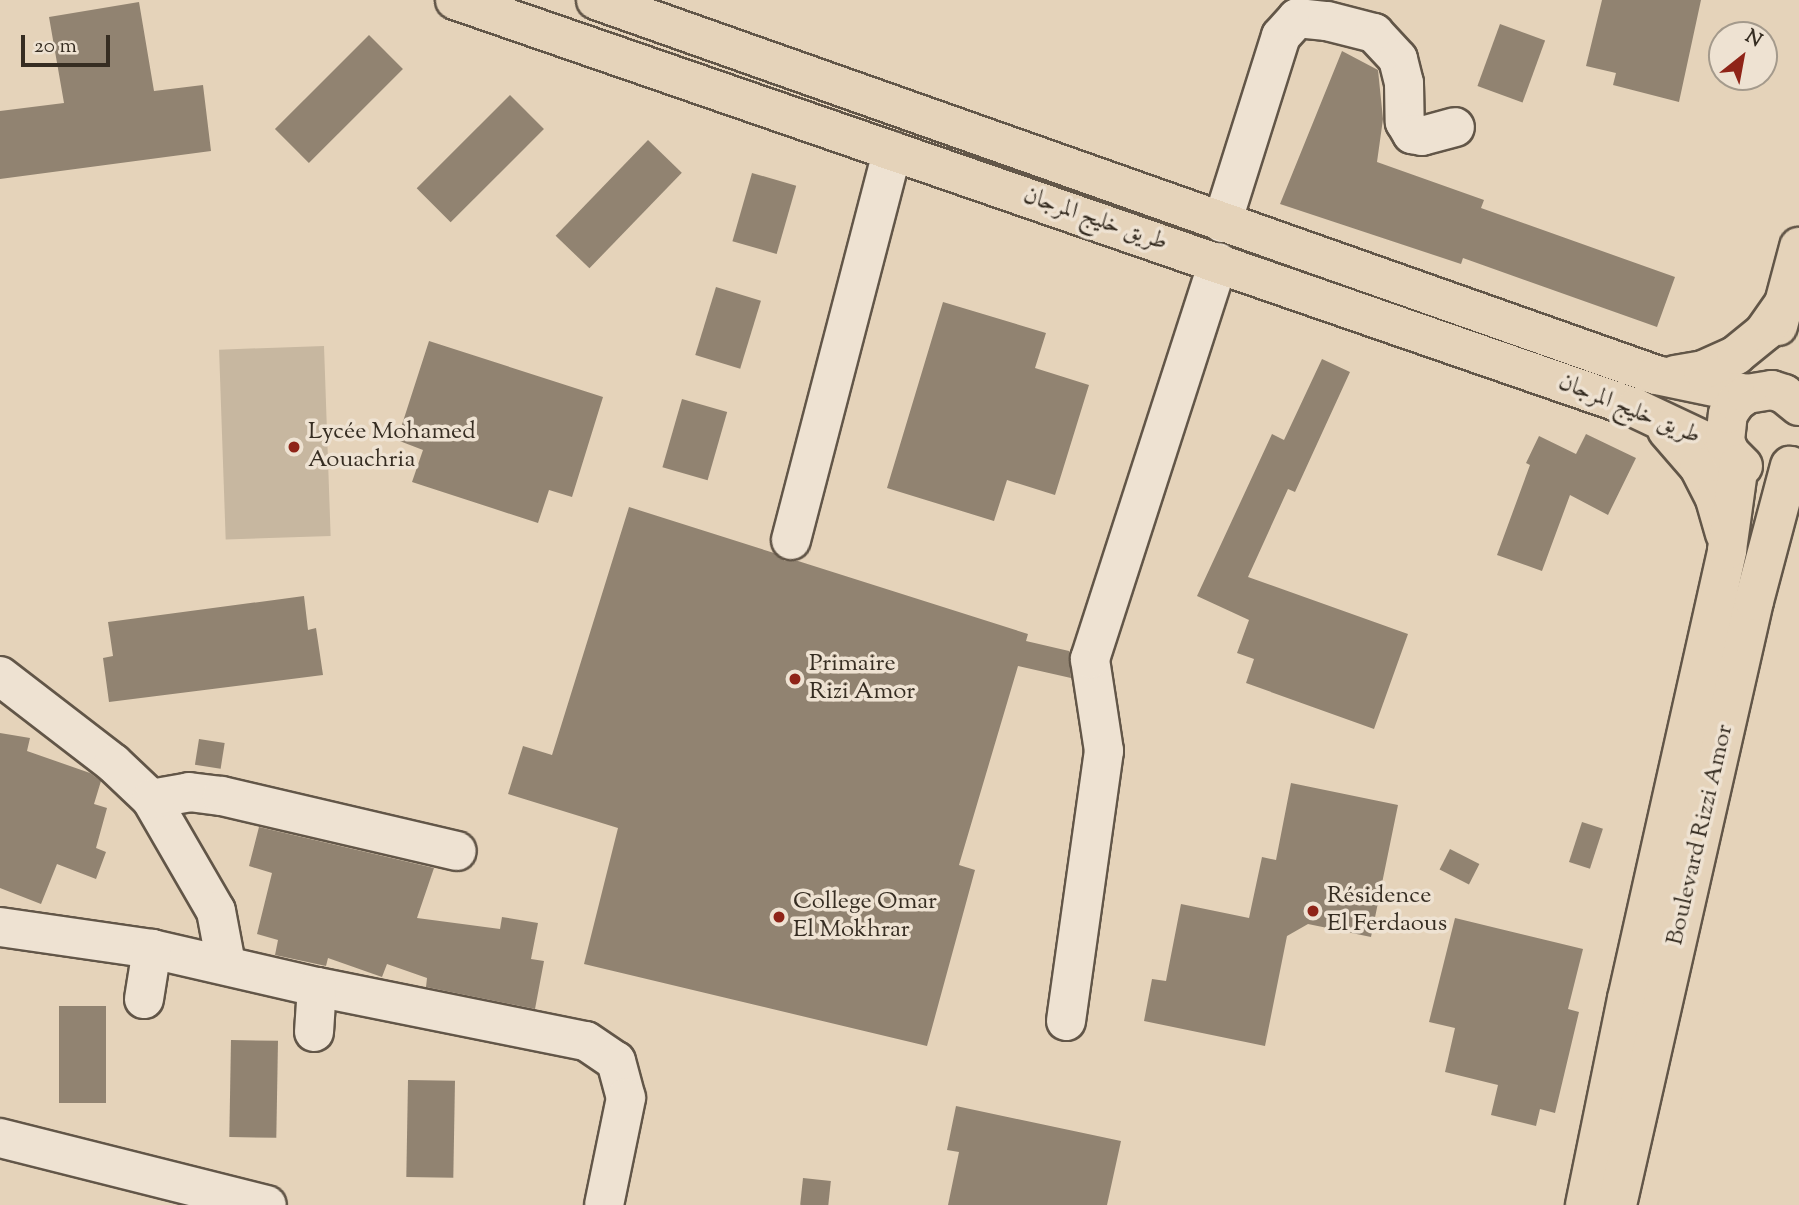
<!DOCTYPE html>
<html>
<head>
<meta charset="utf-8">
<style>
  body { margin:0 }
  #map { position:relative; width:1799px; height:1205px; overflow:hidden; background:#e5d3ba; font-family:"Sorts Mill Goudy",Amiri,serif }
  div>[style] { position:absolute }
  .green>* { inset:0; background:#c7b7a0; transform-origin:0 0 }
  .building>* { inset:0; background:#918371; transform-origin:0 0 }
  .roads { filter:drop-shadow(2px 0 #625648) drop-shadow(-2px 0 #625648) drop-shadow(0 2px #625648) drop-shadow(0 -2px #625648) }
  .minor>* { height:38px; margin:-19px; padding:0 19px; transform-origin:19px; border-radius:19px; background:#eee2d2 }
  .major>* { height:38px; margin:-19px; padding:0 19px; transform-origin:19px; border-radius:19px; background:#e5d3ba }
  .dots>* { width:19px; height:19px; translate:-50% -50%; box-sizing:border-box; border:4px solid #eee2d2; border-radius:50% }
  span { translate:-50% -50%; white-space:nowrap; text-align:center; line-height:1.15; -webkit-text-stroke:7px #eee2d2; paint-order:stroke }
  .street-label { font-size:24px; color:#362d22 }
  .poi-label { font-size:24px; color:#362d22 }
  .left { translate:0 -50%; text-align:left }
  .north { position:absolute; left:1708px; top:21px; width:70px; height:70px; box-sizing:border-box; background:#eee2d2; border:2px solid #a49a8c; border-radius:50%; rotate:31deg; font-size:19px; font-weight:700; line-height:28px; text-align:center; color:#362d22 }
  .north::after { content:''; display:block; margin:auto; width:24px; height:32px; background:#8f2418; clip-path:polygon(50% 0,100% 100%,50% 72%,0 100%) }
  .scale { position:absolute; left:21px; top:35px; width:89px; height:32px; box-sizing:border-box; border:4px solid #362d22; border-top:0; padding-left:9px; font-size:21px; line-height:24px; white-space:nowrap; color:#362d22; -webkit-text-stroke:5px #eee2d2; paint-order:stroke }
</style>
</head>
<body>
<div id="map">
  <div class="green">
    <i style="left:324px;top:346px;width:190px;height:105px;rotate:88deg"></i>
  </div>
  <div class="building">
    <i style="clip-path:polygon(1602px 0,1701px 0,1679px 102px,1613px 85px,1616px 73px,1586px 66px)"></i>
    <i style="clip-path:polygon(139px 2px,154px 91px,203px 85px,211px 151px,0 179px,0 111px,64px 103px,49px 17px)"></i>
    <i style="left:1500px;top:24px;width:48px;height:66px;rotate:20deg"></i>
    <i style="left:369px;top:35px;width:48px;height:133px;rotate:45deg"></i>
    <i style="clip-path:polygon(1342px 51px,1378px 70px,1383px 119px,1377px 162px,1484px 200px,1481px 208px,1675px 277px,1657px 327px,1463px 258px,1461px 264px,1280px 204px)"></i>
    <i style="left:510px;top:95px;width:48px;height:132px;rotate:45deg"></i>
    <i style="left:648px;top:140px;width:47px;height:133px;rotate:44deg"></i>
    <i style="left:752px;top:173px;width:46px;height:71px;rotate:16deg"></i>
    <i style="left:716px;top:287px;width:47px;height:71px;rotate:17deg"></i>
    <i style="clip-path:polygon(943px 302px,1046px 333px,1035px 368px,1089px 385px,1055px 495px,1007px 480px,994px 521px,887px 488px)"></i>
    <i style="clip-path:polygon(429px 341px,603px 397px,572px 497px,549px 490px,538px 523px,412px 482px,423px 450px,397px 440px)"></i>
    <i style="clip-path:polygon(1322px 359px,1350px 372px,1295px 492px,1288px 489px,1248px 577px,1408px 634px,1374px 729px,1246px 683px,1254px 659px,1237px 653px,1249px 620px,1197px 596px,1272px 434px,1284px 440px)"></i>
    <i style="left:682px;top:399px;width:47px;height:71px;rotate:16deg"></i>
    <i style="clip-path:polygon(1586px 434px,1636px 458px,1608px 515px,1570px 495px,1542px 571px,1497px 555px,1530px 465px,1526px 463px,1539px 436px,1576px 454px)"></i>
    <i style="clip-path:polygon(629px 507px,774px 553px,785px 561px,798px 561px,1028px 634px,1026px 641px,1069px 651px,1071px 678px,1018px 666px,959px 865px,975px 870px,927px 1046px,584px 964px,618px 828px,508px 794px,523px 746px,552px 755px)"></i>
    <i style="clip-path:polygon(304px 596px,308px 630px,316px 628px,323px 675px,109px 702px,103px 658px,113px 656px,108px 622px)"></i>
    <i style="clip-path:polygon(0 733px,30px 738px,27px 751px,90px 773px,101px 781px,94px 804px,107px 808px,96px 848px,106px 852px,96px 879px,57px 864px,41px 904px,0 888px)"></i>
    <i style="left:199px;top:739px;width:26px;height:26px;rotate:9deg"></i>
    <i style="clip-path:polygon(1291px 783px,1398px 805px,1371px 937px,1308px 924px,1287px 936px,1265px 1046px,1144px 1021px,1152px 979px,1166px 981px,1181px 904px,1249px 918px,1262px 857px,1276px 860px)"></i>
    <i style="left:1582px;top:822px;width:22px;height:42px;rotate:18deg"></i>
    <i style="clip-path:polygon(259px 827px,434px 868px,417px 918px,500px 929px,502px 917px,538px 923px,531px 959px,544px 961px,535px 1009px,426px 987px,427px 978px,387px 964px,382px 977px,328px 958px,326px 966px,275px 955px,278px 940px,257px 934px,272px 873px,249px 866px)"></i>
    <i style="left:1450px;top:849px;width:33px;height:23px;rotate:27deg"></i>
    <i style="clip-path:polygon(1455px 918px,1583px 949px,1568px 1009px,1579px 1012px,1555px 1113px,1540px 1109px,1536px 1126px,1491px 1115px,1498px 1085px,1445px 1072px,1455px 1028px,1429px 1022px)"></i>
    <i style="left:59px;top:1006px;width:47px;height:97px"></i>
    <i style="left:231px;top:1040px;width:47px;height:97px;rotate:1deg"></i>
    <i style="left:408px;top:1080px;width:47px;height:97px;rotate:1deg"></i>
    <i style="clip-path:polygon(956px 1106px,1121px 1141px,1107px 1205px,948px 1205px,959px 1152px,947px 1150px)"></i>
    <i style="left:803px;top:1178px;width:28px;height:27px;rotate:6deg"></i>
  </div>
  <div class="roads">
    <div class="minor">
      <i style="left:1222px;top:223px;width:196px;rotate:-72.5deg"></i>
      <i style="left:1281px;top:36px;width:24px;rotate:-48deg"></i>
      <i style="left:1297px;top:18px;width:30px;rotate:6deg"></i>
      <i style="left:1327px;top:21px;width:49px;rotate:14.3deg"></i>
      <i style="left:1374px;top:33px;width:35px;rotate:47deg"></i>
      <i style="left:1398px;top:59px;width:25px;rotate:76deg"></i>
      <i style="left:1404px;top:83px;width:39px;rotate:89deg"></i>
      <i style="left:1405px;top:122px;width:14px;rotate:60deg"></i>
      <i style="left:1412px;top:134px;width:10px;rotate:11deg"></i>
      <i style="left:1422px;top:136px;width:34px;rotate:-15deg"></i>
      <i style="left:791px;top:540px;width:402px;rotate:-75.4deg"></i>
      <i style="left:0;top:676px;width:143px;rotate:37.6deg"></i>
      <i style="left:113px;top:763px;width:52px;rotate:43.5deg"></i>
      <i style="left:151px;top:799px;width:129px;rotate:59.9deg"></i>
      <i style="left:216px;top:911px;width:54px;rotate:79.3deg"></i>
      <i style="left:151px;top:799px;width:39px;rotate:-10deg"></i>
      <i style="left:189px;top:792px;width:33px;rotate:7deg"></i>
      <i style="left:222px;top:796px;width:241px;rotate:13.2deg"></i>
      <i style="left:0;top:927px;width:154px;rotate:8.2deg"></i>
      <i style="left:152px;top:949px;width:169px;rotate:13deg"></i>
      <i style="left:317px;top:987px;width:274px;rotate:11.4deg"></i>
      <i style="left:586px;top:1041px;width:36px;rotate:34deg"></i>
      <i style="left:616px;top:1061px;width:38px;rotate:75deg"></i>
      <i style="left:626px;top:1098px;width:109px;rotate:101.6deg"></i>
      <i style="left:144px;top:999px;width:51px;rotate:-80.9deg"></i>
      <i style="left:1066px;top:1021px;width:273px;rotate:-82deg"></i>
      <i style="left:1104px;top:751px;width:93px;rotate:-98.7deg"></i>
      <i style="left:1090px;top:659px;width:417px;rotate:-72.1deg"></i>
      <i style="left:314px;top:1032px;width:45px;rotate:-86.2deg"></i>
      <i style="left:0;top:1138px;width:275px;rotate:14.1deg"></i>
    </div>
    <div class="major">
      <i style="left:455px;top:0;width:1249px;rotate:19.07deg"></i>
      <i style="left:1635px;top:408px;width:105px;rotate:25.3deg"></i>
      <i style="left:596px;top:0;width:1124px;rotate:19.48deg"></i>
      <i style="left:1656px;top:375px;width:93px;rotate:11.8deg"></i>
      <i style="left:1778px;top:326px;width:82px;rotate:-75.1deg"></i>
      <i style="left:1675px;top:375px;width:28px;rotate:-10deg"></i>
      <i style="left:1703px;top:370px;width:36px;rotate:-24deg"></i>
      <i style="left:1736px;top:355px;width:36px;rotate:-39deg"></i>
      <i style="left:1764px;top:332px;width:37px;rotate:-55deg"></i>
      <i style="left:1667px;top:430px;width:49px;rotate:49.1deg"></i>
      <i style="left:1699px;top:467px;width:36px;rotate:63deg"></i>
      <i style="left:1715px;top:499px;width:36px;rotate:74deg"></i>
      <i style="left:1743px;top:466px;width:18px;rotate:-135deg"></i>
      <i style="left:1730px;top:453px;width:13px;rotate:-113deg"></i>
      <i style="left:1725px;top:441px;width:27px;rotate:-84deg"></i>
      <i style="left:1728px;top:414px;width:14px;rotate:-56deg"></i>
      <i style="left:1736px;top:402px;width:14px;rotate:-36deg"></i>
      <i style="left:1747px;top:394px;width:25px;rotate:-9deg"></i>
      <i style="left:1772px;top:390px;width:13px;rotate:18deg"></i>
      <i style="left:1784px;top:394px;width:19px;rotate:39deg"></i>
      <i style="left:1585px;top:1205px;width:210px;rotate:-78.5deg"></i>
      <i style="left:1627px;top:999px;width:460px;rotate:-77.4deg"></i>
      <i style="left:1727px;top:550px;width:87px;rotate:-82.1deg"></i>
      <i style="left:1617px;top:1205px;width:619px;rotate:-77.22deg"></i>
      <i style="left:1754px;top:601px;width:140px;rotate:-75.1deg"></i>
    </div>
  </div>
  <div class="dots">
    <i style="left:294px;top:447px;background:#8f2418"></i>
    <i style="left:795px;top:679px;background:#8f2418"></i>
    <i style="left:1313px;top:911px;background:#8f2418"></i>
    <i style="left:779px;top:917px;background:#8f2418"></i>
  </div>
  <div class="street-label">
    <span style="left:1095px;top:220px;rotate:19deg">طريق خليج المرجان</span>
    <span style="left:1629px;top:410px;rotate:22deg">طريق خليج المرجان</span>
    <span style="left:1701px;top:835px;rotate:-77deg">Boulevard Rizzi Amor</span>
  </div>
  <div class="poi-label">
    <span class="left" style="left:308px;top:447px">Lycée Mohamed<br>Aouachria</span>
    <span class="left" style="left:809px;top:679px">Primaire<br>Rizi Amor</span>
    <span class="left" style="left:1327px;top:911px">Résidence<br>El Ferdaous</span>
    <span class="left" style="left:793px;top:917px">College Omar<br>El Mokhrar</span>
  </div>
  <div class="north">N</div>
  <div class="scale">20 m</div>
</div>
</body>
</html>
